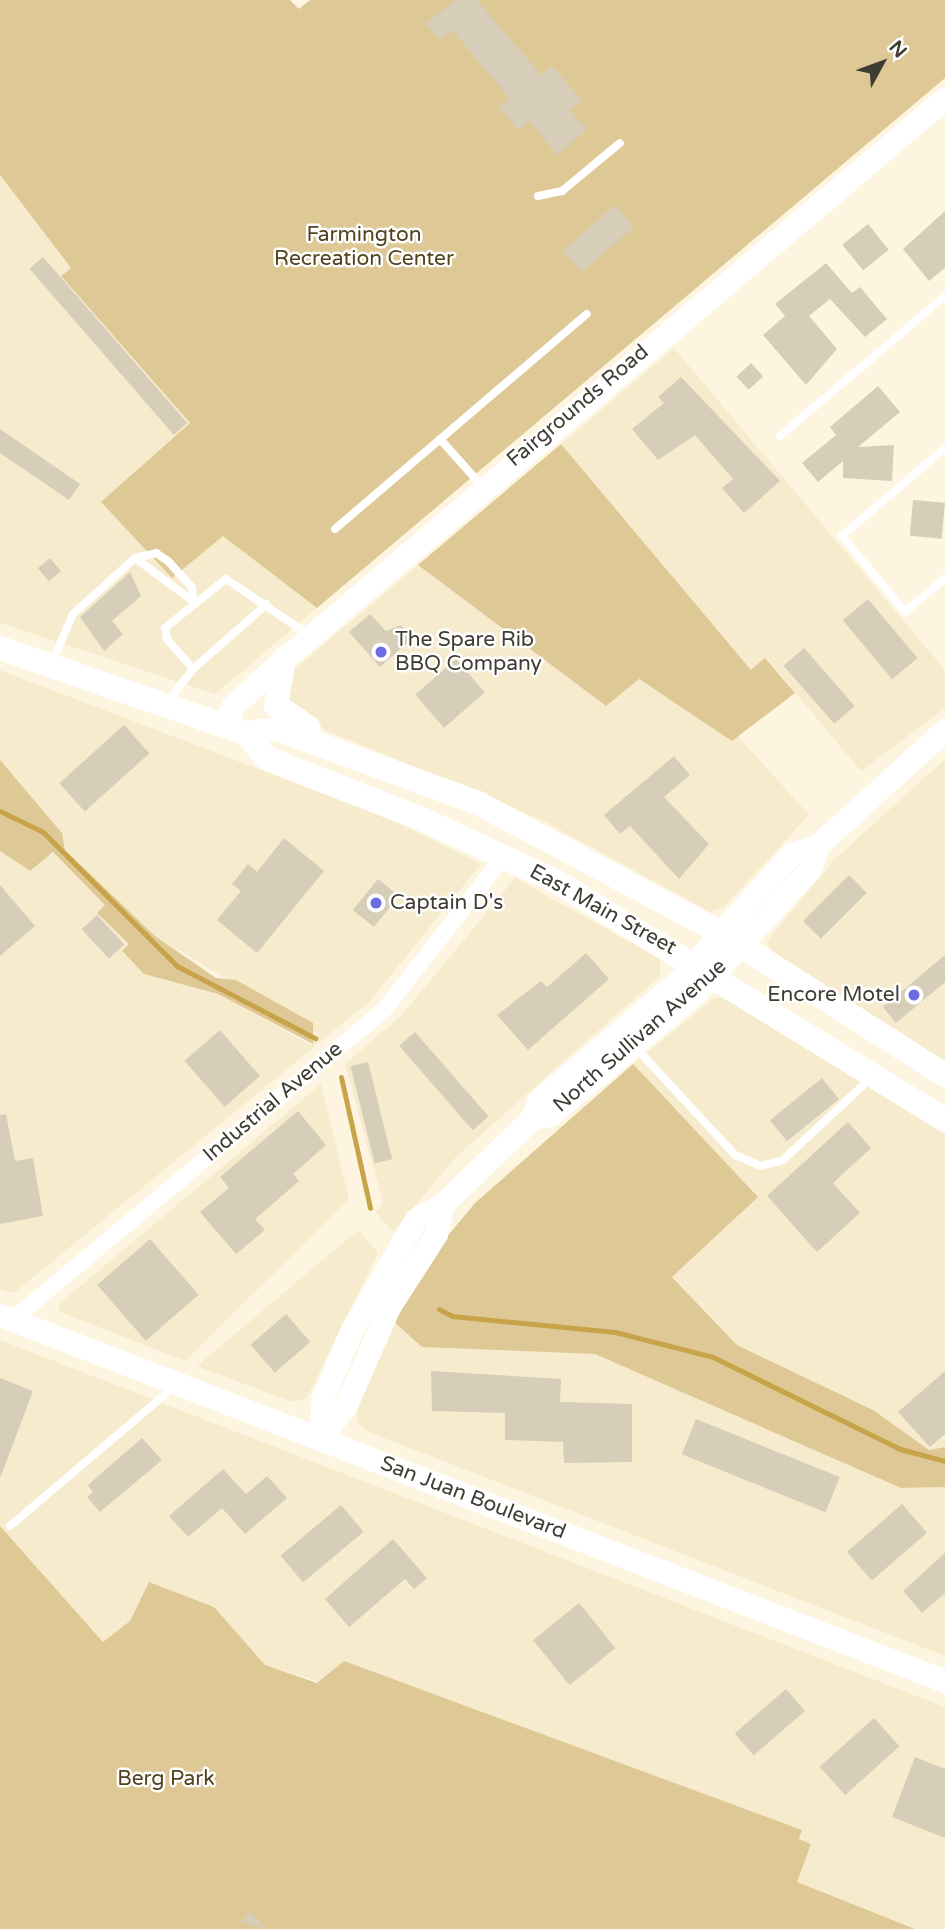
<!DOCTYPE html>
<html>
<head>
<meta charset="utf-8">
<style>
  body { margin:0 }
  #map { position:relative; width:945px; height:1929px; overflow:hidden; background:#fef5e0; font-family:"Varela Round",sans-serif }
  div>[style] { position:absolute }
  .built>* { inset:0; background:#f7ebce }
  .green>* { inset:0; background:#dec996 }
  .stream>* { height:5px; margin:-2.5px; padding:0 2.5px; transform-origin:2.5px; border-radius:2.5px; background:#c7a44a }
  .building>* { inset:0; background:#d6ceb9; transform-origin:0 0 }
  .lane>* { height:8px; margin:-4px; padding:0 4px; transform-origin:4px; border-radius:4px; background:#fff }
  .street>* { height:16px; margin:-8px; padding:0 8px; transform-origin:8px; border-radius:8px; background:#fff }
  .secondary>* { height:23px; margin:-11.5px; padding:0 11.5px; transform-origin:11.5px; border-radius:11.5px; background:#fff }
  .primary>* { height:24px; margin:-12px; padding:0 12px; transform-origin:12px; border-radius:12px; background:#fff }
  .dots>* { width:19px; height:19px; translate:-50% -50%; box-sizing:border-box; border:4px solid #fff; border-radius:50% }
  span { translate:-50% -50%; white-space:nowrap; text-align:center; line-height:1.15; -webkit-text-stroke:5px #fff; paint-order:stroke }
  .park-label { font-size:21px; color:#52431d }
  .street-label { font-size:21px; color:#3f3c34 }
  .poi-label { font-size:21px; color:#3f3c34 }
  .left { translate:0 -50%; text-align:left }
  .right { translate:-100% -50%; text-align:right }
  .north { position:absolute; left:847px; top:28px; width:70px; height:70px; -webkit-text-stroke:5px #fff; paint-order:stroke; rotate:49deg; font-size:19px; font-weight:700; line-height:28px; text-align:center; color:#3f3c34 }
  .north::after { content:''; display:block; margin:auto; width:24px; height:32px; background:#3f3c34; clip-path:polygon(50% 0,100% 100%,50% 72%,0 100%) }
</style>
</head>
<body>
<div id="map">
  <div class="built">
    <i style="clip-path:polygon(0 175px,71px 268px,62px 277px,190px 423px,101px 502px,223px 535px,317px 608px,215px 694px,0 623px)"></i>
    <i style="clip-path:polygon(674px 348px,945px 670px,945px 708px,861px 771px,766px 658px,751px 670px,561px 444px)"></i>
    <i style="clip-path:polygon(418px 565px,606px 706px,638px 679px,732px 740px,738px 736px,809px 815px,725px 906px,710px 912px,544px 821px,294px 717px,280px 697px,291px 672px)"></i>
    <i style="clip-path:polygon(0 670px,394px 821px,481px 864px,370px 1001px,14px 1293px,0 1289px,0 851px,30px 871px,53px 852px,105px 905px,98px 913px,129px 944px,122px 952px,144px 974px,218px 994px,311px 1045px,317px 1034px,155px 936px,65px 850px,61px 833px,0 760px)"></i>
    <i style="clip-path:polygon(945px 759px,945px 1063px,771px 951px,767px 941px,833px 861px)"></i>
    <i style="clip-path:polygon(515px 878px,660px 959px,660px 976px,456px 1157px,393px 1232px,375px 1212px,383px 1203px,345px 1064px,401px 1016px)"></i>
    <i style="clip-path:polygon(727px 997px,945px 1135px,945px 1447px,929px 1450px,873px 1410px,737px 1345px,672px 1276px,633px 1064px,714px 998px)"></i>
    <i style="clip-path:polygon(321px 1084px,349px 1199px,185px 1361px,60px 1312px,59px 1304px)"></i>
    <i style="clip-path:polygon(358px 1230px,378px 1253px,307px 1398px,291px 1402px,197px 1366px)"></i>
    <i style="clip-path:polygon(393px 1321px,422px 1347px,595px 1354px,901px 1488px,945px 1487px,945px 1656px,366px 1431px,357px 1422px,357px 1408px)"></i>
    <i style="clip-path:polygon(0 1340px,945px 1707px,945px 1929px,915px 1929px,796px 1882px,811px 1844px,799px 1839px,802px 1830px,264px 1665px,214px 1607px,149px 1583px,130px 1621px,103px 1642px,0 1526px)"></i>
  </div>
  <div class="green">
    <i style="clip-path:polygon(0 0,290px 0,299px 9px,310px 0,945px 0,945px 78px,317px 608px,223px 536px,172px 578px,101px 502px,190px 423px,61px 276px,71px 268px,0 175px)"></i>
    <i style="clip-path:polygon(561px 444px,751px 670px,765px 658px,795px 693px,732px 741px,639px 679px,606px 706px,418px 565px)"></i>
    <i style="clip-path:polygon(0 760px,62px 833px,65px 850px,155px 936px,216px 978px,236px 980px,313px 1023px,313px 1044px,218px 994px,144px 974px,122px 951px,129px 944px,97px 913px,105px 905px,53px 852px,30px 871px,0 851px)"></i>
    <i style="clip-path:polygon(633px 1064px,758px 1197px,672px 1277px,737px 1345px,873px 1410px,929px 1450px,945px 1447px,945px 1487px,901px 1488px,595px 1354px,422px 1347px,393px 1321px,440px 1245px,475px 1203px)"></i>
    <i style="clip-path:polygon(0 1526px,103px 1642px,130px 1621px,149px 1582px,214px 1607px,265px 1665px,317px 1683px,344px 1661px,802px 1830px,799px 1839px,811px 1844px,797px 1882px,915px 1929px,0 1929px)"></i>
  </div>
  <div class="stream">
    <i style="left:0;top:811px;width:48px;rotate:26deg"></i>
    <i style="left:43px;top:832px;width:190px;rotate:45deg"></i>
    <i style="left:177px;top:966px;width:156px;rotate:27.6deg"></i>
    <i style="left:341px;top:1077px;width:134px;rotate:77.5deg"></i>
    <i style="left:439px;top:1309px;width:15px;rotate:28deg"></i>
    <i style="left:452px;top:1316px;width:164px;rotate:5.6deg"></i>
    <i style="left:615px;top:1332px;width:101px;rotate:14.3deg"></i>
    <i style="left:713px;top:1357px;width:208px;rotate:26.2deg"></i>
    <i style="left:900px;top:1449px;width:47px;rotate:14.9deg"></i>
  </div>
  <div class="building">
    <i style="clip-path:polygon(455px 0,477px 0,541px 75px,552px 66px,582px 100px,570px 110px,587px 130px,557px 155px,529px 121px,518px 130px,499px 108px,510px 99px,452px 30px,440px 40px,426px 24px)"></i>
    <i style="left:615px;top:205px;width:29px;height:69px;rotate:49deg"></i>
    <i style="clip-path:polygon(945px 211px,945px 268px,929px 281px,903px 249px)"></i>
    <i style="left:868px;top:224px;width:33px;height:33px;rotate:51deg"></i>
    <i style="left:43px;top:257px;width:220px;height:18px;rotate:49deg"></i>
    <i style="clip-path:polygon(826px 263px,852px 293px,860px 287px,887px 319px,865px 337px,830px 299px,809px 316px,837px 349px,806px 385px,763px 335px,785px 316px,775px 304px)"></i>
    <i style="left:751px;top:363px;width:18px;height:20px;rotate:47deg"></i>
    <i style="clip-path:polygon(681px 377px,780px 481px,744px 513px,722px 488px,733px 479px,695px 435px,658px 460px,632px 429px,664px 403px,658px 397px)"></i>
    <i style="clip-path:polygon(878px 386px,900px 412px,858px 447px,894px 445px,892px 481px,843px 478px,843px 461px,818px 482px,802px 463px,836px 435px,830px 427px)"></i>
    <i style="clip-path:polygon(0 429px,80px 484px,69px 500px,0 453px)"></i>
    <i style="left:913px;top:500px;width:32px;height:36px;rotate:5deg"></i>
    <i style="left:50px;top:558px;width:17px;height:16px;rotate:50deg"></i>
    <i style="clip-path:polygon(130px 572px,141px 596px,112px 621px,123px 634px,104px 651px,80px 617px)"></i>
    <i style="left:868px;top:599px;width:77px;height:33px;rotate:50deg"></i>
    <i style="clip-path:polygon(370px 614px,386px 631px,401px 625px,413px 638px,380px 667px,349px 632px)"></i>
    <i style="left:804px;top:648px;width:77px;height:27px;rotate:49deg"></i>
    <i style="left:456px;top:659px;width:44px;height:54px;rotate:49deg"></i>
    <i style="left:124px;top:725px;width:38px;height:87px;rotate:48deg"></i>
    <i style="clip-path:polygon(674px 756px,690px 775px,664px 797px,709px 844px,679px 879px,630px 826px,620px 834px,604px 815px)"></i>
    <i style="clip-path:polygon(284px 838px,324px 871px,257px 953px,217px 920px,241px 891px,232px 884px,248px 864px,257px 872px)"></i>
    <i style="left:849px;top:875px;width:25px;height:65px;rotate:45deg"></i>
    <i style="left:378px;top:879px;width:27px;height:40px;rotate:39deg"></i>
    <i style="clip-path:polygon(0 885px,35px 926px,0 956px)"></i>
    <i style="left:97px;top:915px;width:40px;height:21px;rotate:47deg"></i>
    <i style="clip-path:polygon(586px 953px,609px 979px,528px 1050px,497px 1015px,541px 981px,547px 987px)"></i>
    <i style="clip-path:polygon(945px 955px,945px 982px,896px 1023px,883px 1007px)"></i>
    <i style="left:220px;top:1030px;width:61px;height:47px;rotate:49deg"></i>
    <i style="left:415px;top:1032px;width:112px;height:21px;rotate:49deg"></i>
    <i style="left:368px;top:1062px;width:100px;height:18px;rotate:76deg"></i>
    <i style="left:822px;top:1078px;width:27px;height:67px;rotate:51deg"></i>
    <i style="clip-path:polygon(298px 1111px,326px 1145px,293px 1174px,299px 1181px,255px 1219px,265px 1230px,236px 1254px,200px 1212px,229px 1188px,220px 1177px)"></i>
    <i style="clip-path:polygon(6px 1114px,15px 1161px,33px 1158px,43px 1216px,0 1224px,0 1115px)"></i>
    <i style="clip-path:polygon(848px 1122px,871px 1148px,833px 1183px,860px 1213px,817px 1252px,767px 1196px)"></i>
    <i style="left:150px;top:1239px;width:74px;height:70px;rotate:49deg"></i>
    <i style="left:286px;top:1314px;width:37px;height:47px;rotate:49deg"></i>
    <i style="clip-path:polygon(431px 1371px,561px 1379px,560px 1402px,632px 1404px,632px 1462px,564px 1463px,563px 1442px,505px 1440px,505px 1413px,432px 1411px)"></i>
    <i style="clip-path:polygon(945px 1371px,945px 1434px,930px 1447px,898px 1412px)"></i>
    <i style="clip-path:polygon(0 1378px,33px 1391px,1px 1476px,0 1476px)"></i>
    <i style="left:696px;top:1419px;width:155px;height:38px;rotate:22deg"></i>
    <i style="clip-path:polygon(142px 1438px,162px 1460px,100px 1512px,87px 1497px,93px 1492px,88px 1485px)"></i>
    <i style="clip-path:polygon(223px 1469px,246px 1494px,267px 1476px,287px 1498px,245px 1534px,222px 1508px,188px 1537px,169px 1516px)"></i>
    <i style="left:902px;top:1504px;width:38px;height:73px;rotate:49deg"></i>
    <i style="left:341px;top:1505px;width:35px;height:79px;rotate:50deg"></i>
    <i style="clip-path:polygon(393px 1539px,427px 1578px,414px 1589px,405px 1579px,349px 1627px,325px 1599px)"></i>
    <i style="clip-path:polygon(945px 1553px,945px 1593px,922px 1613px,903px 1591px)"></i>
    <i style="left:579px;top:1603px;width:58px;height:59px;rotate:51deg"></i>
    <i style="left:786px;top:1689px;width:29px;height:68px;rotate:49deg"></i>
    <i style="left:874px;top:1718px;width:38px;height:73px;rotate:48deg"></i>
    <i style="clip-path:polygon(915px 1757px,945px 1769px,945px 1838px,892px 1817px)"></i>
    <i style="clip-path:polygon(250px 1912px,266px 1929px,241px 1922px)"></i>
  </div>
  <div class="lane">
    <i style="left:538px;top:196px;width:25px;rotate:-12deg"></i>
    <i style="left:562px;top:191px;width:75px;rotate:-39.6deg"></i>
    <i style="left:780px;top:436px;width:216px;rotate:-40.3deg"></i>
    <i style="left:440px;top:439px;width:63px;rotate:48.2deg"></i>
    <i style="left:945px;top:448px;width:135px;rotate:139.5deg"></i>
    <i style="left:842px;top:536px;width:99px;rotate:50.3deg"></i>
    <i style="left:905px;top:612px;width:52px;rotate:-40.4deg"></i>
    <i style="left:335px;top:529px;width:331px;rotate:-40.5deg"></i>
    <i style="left:135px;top:558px;width:22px;rotate:-13deg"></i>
    <i style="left:156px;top:553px;width:14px;rotate:34deg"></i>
    <i style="left:168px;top:561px;width:36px;rotate:48deg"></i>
    <i style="left:192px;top:588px;width:13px;rotate:86deg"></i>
    <i style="left:52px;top:662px;width:52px;rotate:-66.4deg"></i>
    <i style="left:73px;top:614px;width:84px;rotate:-42.1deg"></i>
    <i style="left:135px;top:558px;width:72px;rotate:36.6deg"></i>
    <i style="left:193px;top:669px;width:98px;rotate:-41.3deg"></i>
    <i style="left:168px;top:701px;width:41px;rotate:-52deg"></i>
    <i style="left:193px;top:669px;width:40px;rotate:-131deg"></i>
    <i style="left:167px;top:639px;width:11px;rotate:-100deg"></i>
    <i style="left:165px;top:628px;width:78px;rotate:-38.8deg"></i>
    <i style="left:226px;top:579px;width:99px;rotate:33.9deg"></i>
    <i style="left:636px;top:1048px;width:146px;rotate:47.2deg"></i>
    <i style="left:735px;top:1155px;width:28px;rotate:23deg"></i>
    <i style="left:761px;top:1166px;width:23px;rotate:-15deg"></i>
    <i style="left:783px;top:1160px;width:122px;rotate:-43deg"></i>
    <i style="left:10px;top:1526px;width:216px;rotate:-40.3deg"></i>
  </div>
  <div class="street">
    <i style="left:12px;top:1320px;width:484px;rotate:-39.8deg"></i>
    <i style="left:384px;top:1010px;width:195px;rotate:-52.1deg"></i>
  </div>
  <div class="secondary">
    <i style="left:224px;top:726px;width:22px;rotate:-66deg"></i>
    <i style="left:233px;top:706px;width:69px;rotate:-42.7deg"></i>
    <i style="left:284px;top:659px;width:867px;rotate:-40.32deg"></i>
    <i style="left:532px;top:1118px;width:18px;rotate:-9deg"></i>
    <i style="left:550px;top:1115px;width:192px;rotate:-39.9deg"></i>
    <i style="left:697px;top:992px;width:167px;rotate:-47.4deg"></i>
    <i style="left:810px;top:869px;width:25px;rotate:-72deg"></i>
    <i style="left:0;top:1315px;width:1013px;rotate:21.17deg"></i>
    <i style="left:320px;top:1439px;width:42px;rotate:-85.9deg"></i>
    <i style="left:323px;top:1397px;width:74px;rotate:-66.9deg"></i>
    <i style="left:352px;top:1329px;width:127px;rotate:-59.8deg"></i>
    <i style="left:416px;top:1219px;width:31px;rotate:-29deg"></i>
    <i style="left:443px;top:1204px;width:124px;rotate:-44deg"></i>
    <i style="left:532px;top:1118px;width:18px;rotate:-71deg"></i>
    <i style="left:538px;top:1101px;width:184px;rotate:-40.6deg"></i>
    <i style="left:678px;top:981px;width:170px;rotate:-48.3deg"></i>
    <i style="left:791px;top:854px;width:28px;rotate:-18deg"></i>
    <i style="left:818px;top:845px;width:171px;rotate:-42.2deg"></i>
    <i style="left:320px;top:1439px;width:43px;rotate:-52.6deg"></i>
    <i style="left:346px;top:1405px;width:107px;rotate:-66.3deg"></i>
    <i style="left:389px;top:1307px;width:87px;rotate:-57.2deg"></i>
    <i style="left:436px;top:1234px;width:31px;rotate:-77deg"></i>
  </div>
  <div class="primary">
    <i style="left:0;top:648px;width:260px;rotate:19.1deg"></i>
    <i style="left:246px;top:733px;width:31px;rotate:-7deg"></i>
    <i style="left:277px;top:729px;width:214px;rotate:20.2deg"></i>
    <i style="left:478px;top:803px;width:276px;rotate:28.1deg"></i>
    <i style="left:721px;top:933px;width:265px;rotate:32.4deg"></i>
    <i style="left:284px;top:659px;width:47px;rotate:99.9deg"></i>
    <i style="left:276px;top:705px;width:40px;rotate:34.9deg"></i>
    <i style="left:246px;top:733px;width:32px;rotate:51deg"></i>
    <i style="left:266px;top:758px;width:170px;rotate:21.4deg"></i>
    <i style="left:424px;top:820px;width:147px;rotate:25deg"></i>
    <i style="left:557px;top:882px;width:455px;rotate:31.5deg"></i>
  </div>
  <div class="dots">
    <i style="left:381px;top:652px;background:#6b6ce5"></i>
    <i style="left:376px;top:903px;background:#6b6ce5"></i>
    <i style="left:914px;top:995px;background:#6b6ce5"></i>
  </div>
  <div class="park-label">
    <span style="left:364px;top:247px">Farmington<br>Recreation Center</span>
    <span style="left:166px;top:1779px">Berg Park</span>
  </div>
  <div class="street-label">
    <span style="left:578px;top:406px;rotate:-40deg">Fairgrounds Road</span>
    <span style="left:603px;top:910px;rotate:29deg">East Main Street</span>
    <span style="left:640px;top:1036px;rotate:-41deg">North Sullivan Avenue</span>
    <span style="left:273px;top:1102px;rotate:-40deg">Industrial Avenue</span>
    <span style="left:473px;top:1498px;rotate:21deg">San Juan Boulevard</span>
  </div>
  <div class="poi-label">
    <span class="left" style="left:395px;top:652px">The Spare Rib<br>BBQ Company</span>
    <span class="left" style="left:390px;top:903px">Captain D's</span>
    <span class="right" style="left:900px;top:995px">Encore Motel</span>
  </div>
  <div class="north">N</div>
</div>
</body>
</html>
